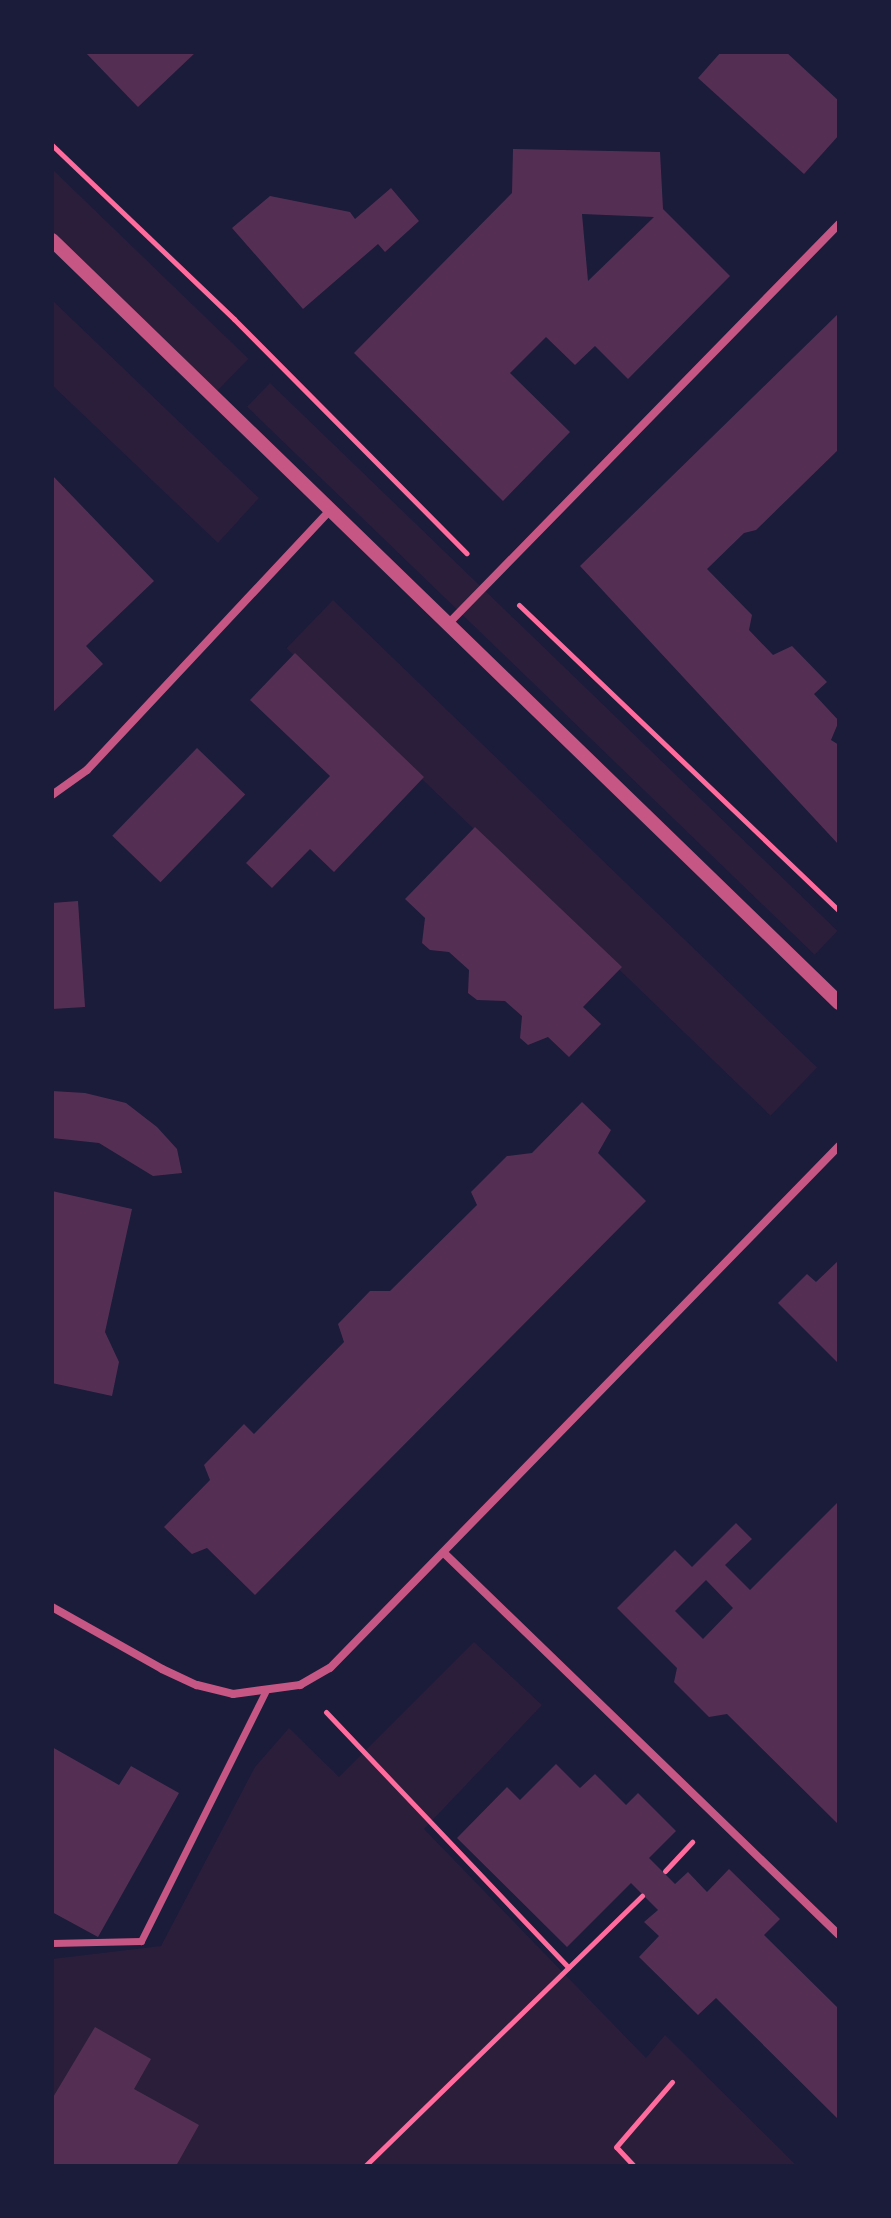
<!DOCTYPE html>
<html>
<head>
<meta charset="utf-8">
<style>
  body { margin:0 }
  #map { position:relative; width:891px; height:2218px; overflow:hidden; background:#1b1b3a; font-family:"Times New Roman",serif }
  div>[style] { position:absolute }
  .green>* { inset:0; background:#2a1e3b; transform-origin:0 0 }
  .building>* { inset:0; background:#542f53; transform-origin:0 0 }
  .path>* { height:5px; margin:-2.5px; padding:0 2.5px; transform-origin:2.5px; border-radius:2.5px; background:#ff6b9d }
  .pedestrian>* { height:7px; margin:-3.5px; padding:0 3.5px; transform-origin:3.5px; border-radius:3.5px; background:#c65784 }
  .minor>* { height:8px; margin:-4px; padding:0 4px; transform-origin:4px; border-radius:4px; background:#c65784 }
  .tertiary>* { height:14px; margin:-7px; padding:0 7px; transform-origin:7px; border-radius:7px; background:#c65784 }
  span { translate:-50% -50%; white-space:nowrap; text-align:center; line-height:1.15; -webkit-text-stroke:6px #1b1b3a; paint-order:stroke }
  .frame { position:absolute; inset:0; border:54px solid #1b1b3a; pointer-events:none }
</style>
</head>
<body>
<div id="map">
  <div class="green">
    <i style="left:52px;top:169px;width:273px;height:51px;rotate:44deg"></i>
    <i style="clip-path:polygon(52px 300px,259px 498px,218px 543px,52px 385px)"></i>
    <i style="left:270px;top:383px;width:789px;height:33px;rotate:44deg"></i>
    <i style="left:333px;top:600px;width:673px;height:67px;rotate:44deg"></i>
    <i style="clip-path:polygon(474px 1642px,542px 1705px,424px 1829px,646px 2058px,665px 2035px,797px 2166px,52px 2166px,52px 1959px,161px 1946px,255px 1767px,289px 1728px,339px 1777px)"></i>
  </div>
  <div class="building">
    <i style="clip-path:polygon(85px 52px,196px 52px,138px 107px)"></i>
    <i style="clip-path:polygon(721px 52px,786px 52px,839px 101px,839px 135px,804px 174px,698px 78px)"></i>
    <i style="clip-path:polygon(evenodd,513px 149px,660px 152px,663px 209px,730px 276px,628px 379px,595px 346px,575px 365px,546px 337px,510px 373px,570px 432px,503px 501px,354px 353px,512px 193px,513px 149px,582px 214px,654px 217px,588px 281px,582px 214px)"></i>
    <i style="clip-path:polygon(391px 188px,419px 221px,385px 252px,378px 244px,303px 309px,232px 228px,270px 196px,350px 212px,355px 219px)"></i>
    <i style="clip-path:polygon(839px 313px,839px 449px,756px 530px,744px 533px,707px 569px,752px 615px,749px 630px,773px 655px,792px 646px,827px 682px,814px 694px,839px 721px,831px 740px,839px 745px,839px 845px,580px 566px)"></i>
    <i style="clip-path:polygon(52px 475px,154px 581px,86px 646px,103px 664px,52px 713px)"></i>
    <i style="clip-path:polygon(295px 653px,424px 777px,334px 872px,310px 849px,272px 888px,246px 863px,330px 776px,250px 700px)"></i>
    <i style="left:197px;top:748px;width:67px;height:122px;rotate:44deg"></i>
    <i style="clip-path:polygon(475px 827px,622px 967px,583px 1007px,601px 1024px,569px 1057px,548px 1037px,528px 1045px,520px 1038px,522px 1016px,505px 1001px,477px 1000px,468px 993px,469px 970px,449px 952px,430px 950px,422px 943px,425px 918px,405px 899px)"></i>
    <i style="clip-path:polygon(78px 901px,85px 1007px,52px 1009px,52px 903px)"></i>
    <i style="clip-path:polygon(52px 1091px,85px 1093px,126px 1103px,157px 1127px,177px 1149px,182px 1173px,153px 1176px,99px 1143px,52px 1138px)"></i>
    <i style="clip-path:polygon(582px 1102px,611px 1130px,598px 1153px,646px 1201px,255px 1595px,207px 1548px,192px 1554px,164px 1527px,210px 1480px,204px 1465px,244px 1424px,254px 1434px,344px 1342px,338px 1324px,370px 1291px,390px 1291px,477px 1205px,471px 1192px,507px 1156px,532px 1153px)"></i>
    <i style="clip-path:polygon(52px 1191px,132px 1209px,105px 1332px,119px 1362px,112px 1396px,52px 1383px)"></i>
    <i style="clip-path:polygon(839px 1260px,839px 1364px,778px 1303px,807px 1274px,816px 1282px)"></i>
    <i style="clip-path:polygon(evenodd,839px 1501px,839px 1825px,727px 1714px,709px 1717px,674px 1682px,677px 1668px,617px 1608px,675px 1550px,692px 1567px,736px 1523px,752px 1539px,725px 1565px,750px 1590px,839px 1501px,706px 1580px,733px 1608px,703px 1639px,675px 1611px,706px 1580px)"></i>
    <i style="clip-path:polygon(52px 1747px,119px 1785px,131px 1766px,179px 1793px,98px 1937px,52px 1912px)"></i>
    <i style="clip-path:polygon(556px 1764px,580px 1788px,595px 1774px,626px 1805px,638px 1793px,676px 1831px,649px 1858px,675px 1884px,688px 1872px,707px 1892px,729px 1869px,780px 1919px,764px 1935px,839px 2009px,839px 2120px,716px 1998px,698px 2015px,639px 1957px,659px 1936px,644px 1922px,658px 1910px,631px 1883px,567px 1947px,457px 1838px,507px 1787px,520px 1800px)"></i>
    <i style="clip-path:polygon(95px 2027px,151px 2059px,134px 2089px,199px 2125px,176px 2166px,52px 2166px,52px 2099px)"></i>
  </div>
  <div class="path">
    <i style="left:52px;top:145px;width:252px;rotate:43.7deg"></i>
    <i style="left:234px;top:319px;width:330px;rotate:45.2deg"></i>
    <i style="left:519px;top:605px;width:443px;rotate:43.7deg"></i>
    <i style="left:326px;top:1712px;width:352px;rotate:46.5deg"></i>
    <i style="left:665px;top:1871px;width:40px;rotate:-47deg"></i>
    <i style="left:365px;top:2166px;width:387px;rotate:-44.3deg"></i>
    <i style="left:634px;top:2166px;width:26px;rotate:-133deg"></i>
    <i style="left:616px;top:2147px;width:86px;rotate:-49.3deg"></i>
  </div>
  <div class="pedestrian">
    <i style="left:52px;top:1943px;width:89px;rotate:-1.3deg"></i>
    <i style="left:141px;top:1941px;width:278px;rotate:-63.5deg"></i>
  </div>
  <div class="minor">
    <i style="left:448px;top:624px;width:559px;rotate:-45.65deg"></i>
    <i style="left:52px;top:795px;width:43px;rotate:-35.5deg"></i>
    <i style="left:87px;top:770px;width:356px;rotate:-46.9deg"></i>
    <i style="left:444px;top:1553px;width:549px;rotate:44.04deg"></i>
    <i style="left:52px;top:1607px;width:126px;rotate:29.4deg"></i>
    <i style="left:162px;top:1669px;width:38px;rotate:25deg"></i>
    <i style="left:197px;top:1685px;width:37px;rotate:14deg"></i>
    <i style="left:233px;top:1694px;width:68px;rotate:-7.7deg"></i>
    <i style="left:300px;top:1685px;width:34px;rotate:-30deg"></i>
    <i style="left:330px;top:1668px;width:729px;rotate:-45.72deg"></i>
  </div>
  <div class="tertiary">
    <i style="left:52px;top:240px;width:1096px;rotate:44.11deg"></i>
  </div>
  <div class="frame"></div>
</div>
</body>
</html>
